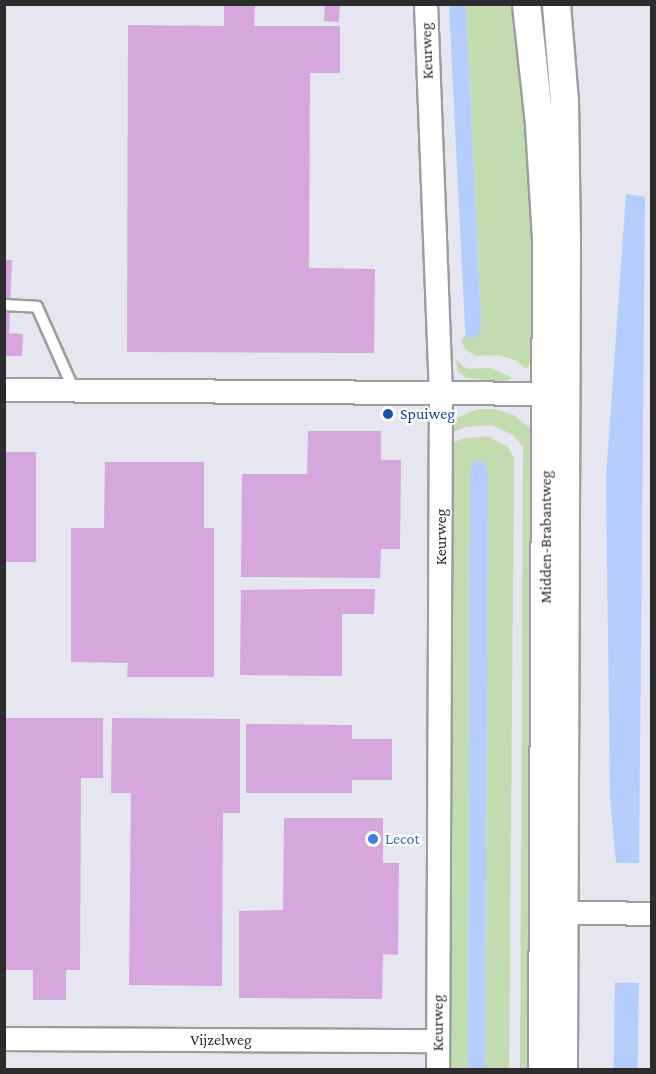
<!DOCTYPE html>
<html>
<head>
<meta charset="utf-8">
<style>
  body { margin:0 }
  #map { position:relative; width:656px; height:1074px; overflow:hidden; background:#f2f3f4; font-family:"Crimson Pro",serif }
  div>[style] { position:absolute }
  .built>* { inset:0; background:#e5e6ef; transform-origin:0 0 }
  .green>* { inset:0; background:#c2dbaf }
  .water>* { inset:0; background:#b3cefd; transform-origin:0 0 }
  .building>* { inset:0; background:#d5a7dd; transform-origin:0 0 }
  .roads { filter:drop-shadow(2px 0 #9c9d9e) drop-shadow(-2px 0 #9c9d9e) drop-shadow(0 2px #9c9d9e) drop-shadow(0 -2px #9c9d9e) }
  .service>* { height:10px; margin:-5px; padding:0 5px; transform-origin:5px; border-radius:5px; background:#fff }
  .minor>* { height:22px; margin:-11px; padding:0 11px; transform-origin:11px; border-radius:11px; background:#fff }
  .tertiary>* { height:27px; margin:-13.5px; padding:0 13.5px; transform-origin:13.5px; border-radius:13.5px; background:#fff }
  .dots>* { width:16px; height:16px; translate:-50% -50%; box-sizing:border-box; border:3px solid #fff; border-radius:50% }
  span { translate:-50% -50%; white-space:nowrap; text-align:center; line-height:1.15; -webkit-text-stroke:4.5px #fff; paint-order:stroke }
  .street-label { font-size:16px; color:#2c2c2d }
  .transit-label { font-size:16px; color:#164399 }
  .left { translate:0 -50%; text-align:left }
  .shop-label { font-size:16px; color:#366cbe }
  .frame { position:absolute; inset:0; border:6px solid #2c2c2d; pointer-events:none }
</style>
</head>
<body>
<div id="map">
  <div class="built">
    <i style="left:5px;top:5px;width:646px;height:1064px"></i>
  </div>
  <div class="green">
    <i style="clip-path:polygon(466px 5px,516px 5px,535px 207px,539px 349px,526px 369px,517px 361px,499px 355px,476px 356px,465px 349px,461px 340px,466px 335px,480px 332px,481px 320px)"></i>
    <i style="clip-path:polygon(456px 360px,467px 369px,490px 368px,513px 378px,503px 382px,467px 378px,458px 372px)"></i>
    <i style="clip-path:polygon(478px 409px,495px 409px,514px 415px,530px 428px,537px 441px,537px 1069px,520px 1069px,523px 447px,513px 435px,492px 425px,466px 427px,451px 433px,452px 424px,457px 418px)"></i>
    <i style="clip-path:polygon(487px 436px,508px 447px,514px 458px,509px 1069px,485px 1069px,488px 474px,470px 471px,468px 1069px,448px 1070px,451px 443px,462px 439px)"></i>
  </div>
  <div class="water">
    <i style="clip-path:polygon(449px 5px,466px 5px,481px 320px,480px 332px,473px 339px,466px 337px,465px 329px)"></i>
    <i style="clip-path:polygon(626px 194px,645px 197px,639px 863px,616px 863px,610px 799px,606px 478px)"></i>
    <i style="clip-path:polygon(477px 460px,484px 463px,488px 474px,485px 1069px,468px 1070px,470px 471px,472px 464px)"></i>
    <i style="left:639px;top:983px;width:86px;height:24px;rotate:91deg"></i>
  </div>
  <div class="building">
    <i style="clip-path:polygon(224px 4px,255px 4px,254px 26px,340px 26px,340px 73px,310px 73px,309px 268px,375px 269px,374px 353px,127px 352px,128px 25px,224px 26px)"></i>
    <i style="left:325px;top:4px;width:15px;height:17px;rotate:4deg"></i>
    <i style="clip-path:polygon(4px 260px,12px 260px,9px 333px,23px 334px,22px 356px,4px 356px)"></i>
    <i style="clip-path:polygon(308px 431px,381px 431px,381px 460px,401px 460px,400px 549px,381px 549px,380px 578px,241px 577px,242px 474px,307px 474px)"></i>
    <i style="left:4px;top:452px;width:32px;height:110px"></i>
    <i style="clip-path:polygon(105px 462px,204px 462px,204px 528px,214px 528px,214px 677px,127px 677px,128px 663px,71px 662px,71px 528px,104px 528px)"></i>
    <i style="clip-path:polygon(327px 589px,375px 589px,374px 614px,342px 614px,342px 676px,240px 675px,241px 590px)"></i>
    <i style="clip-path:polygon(4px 718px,103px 718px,103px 778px,81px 778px,80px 970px,66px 970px,66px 1000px,33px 1000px,33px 970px,4px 970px)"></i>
    <i style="clip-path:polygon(112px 718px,240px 719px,240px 813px,223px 813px,222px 986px,129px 985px,131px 793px,111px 793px)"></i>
    <i style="clip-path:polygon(246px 724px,352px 725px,352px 739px,392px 739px,392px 780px,352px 780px,352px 793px,246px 793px)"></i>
    <i style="clip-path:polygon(284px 818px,383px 818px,383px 863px,399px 863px,398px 955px,383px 954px,382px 999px,239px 998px,239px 911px,283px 910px)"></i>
  </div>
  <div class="roads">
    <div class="service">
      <i style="left:4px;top:305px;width:33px;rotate:3deg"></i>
      <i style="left:37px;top:307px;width:91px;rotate:66deg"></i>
    </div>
    <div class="minor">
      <i style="left:426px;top:4px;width:389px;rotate:87.8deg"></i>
      <i style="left:441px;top:393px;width:677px;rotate:90.25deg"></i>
      <i style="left:4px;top:390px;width:558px;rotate:0.41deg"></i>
      <i style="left:548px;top:912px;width:104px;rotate:1.1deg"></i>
      <i style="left:4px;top:1039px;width:434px;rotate:0.3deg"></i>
    </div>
    <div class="tertiary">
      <i style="left:526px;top:4px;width:121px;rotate:83.8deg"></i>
      <i style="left:539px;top:124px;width:115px;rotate:86.5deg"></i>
      <i style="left:546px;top:239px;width:831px;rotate:90.28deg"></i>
      <i style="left:556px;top:4px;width:97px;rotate:85.3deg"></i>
      <i style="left:564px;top:101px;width:137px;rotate:89.2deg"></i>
      <i style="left:566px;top:238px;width:832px;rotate:90.21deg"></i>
    </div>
  </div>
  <div class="dots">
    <i style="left:388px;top:414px;background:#1a4fb4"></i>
    <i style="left:373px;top:839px;background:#3f7fe0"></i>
  </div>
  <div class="street-label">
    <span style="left:427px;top:51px;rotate:-92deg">Keurweg</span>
    <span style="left:441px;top:537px;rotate:-90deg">Keurweg</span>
    <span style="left:546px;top:537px;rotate:-90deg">Midden-Brabantweg</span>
    <span style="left:438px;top:1023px;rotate:-90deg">Keurweg</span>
    <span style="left:221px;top:1040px">Vijzelweg</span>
  </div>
  <div class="transit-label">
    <span class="left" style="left:400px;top:414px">Spuiweg</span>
  </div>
  <div class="shop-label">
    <span class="left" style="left:385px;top:839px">Lecot</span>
  </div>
  <div class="frame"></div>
</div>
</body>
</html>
